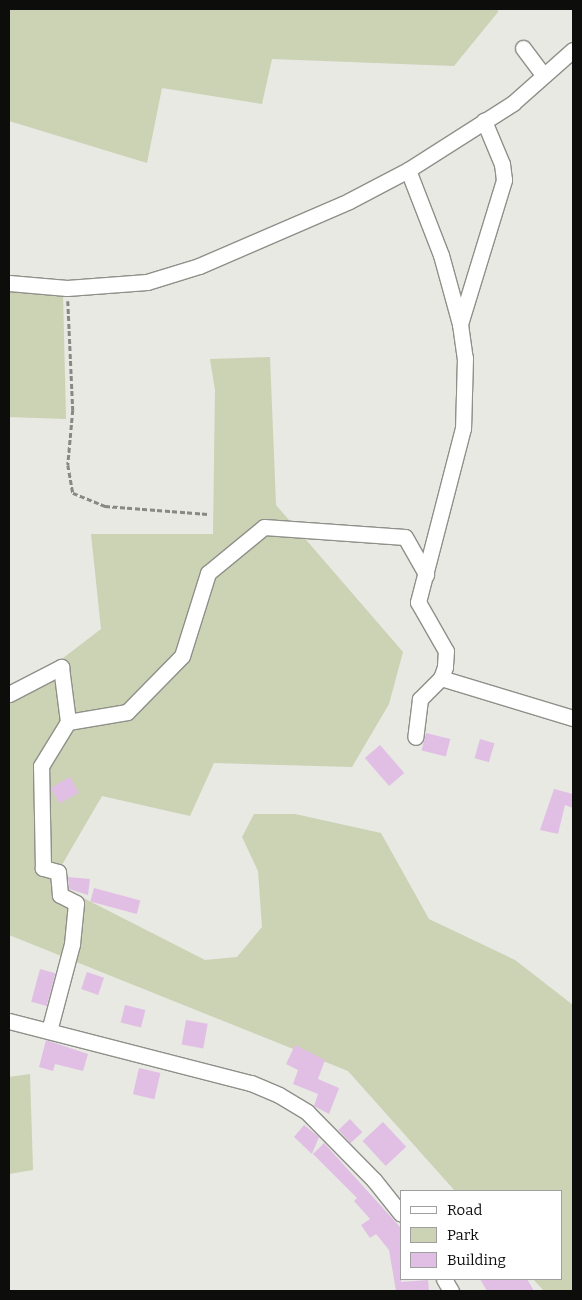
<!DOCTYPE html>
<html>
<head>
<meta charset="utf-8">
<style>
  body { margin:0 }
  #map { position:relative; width:582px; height:1300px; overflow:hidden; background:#e7e9e2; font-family:Bitter,serif }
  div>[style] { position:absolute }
  .green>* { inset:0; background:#ccd2b4 }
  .building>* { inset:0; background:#e1bfe5; transform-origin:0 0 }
  .path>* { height:2.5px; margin-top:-1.25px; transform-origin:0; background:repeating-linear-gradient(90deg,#888985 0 5px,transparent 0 7.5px) }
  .roads { filter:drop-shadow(1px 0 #8e9089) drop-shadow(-1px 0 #8e9089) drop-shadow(0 1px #8e9089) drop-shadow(0 -1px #8e9089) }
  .minor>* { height:15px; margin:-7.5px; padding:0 7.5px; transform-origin:7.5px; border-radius:7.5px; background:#fff }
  span { translate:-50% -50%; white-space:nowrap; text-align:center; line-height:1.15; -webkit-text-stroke:4.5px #fff; paint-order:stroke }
  .frame { position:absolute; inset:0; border:10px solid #0d0e0c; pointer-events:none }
  .legend { position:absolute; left:400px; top:1190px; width:162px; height:90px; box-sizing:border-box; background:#fff; border:1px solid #9e9f9e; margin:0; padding:6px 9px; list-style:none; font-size:15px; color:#0d0e0c }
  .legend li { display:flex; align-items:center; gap:10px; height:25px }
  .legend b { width:25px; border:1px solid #9e9f9e }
</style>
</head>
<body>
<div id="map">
  <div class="green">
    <i style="clip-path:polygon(9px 9px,498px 9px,498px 12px,454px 66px,272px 59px,262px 104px,162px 88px,147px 163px,9px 121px)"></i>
    <i style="clip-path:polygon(9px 279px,63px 293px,66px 419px,9px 417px)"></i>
    <i style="clip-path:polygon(270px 357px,276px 505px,403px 652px,389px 704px,352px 767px,214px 763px,190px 816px,102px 796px,52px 882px,205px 960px,237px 957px,262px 927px,258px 871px,242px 837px,254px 814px,295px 814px,381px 833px,429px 919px,515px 960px,573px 1005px,573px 1291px,544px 1291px,533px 1279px,561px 1279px,561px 1191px,455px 1191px,348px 1071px,9px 935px,9px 689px,24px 688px,101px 629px,91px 534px,213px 534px,215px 390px,210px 359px)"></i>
    <i style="clip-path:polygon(30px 1074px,33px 1170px,9px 1174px,9px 1077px)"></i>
  </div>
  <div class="building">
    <i style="left:426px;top:733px;width:25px;height:18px;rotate:14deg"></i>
    <i style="left:480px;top:739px;width:15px;height:20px;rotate:16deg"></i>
    <i style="left:380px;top:745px;width:37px;height:20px;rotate:49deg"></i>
    <i style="left:70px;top:777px;width:18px;height:22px;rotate:61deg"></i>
    <i style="clip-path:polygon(554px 789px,573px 794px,573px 808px,565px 805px,558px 834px,540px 830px)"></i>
    <i style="clip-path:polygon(68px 877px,90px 879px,88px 895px,69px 889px)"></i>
    <i style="left:94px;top:888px;width:48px;height:14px;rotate:15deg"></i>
    <i style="left:40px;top:969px;width:16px;height:34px;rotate:15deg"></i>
    <i style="left:87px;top:972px;width:18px;height:18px;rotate:19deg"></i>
    <i style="left:125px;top:1005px;width:21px;height:18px;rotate:14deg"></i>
    <i style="left:186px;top:1020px;width:22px;height:25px;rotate:10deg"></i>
    <i style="clip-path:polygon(46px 1040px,88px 1054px,83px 1071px,55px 1064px,53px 1071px,39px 1067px)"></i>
    <i style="clip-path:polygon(295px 1045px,325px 1060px,318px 1079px,339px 1088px,329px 1114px,314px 1106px,318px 1094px,293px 1084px,298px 1070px,286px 1064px)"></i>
    <i style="left:139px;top:1068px;width:22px;height:27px;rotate:13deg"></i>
    <i style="left:350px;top:1119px;width:18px;height:16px;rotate:47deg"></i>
    <i style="left:383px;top:1122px;width:34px;height:28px;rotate:47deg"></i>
    <i style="clip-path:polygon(304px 1125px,319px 1137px,312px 1154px,294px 1137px)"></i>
    <i style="clip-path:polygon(324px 1143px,401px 1228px,401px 1282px,428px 1280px,429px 1291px,396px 1291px,389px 1250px,376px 1234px,370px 1238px,361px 1225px,370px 1219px,354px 1201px,357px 1198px,313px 1154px)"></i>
    <i style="clip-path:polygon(480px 1279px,527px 1279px,534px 1291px,487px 1291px)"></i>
  </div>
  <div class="path">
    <i style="left:68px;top:301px;width:109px;rotate:87.4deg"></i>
    <i style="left:73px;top:410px;width:55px;rotate:95.2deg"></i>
    <i style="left:68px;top:465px;width:28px;rotate:80deg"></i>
    <i style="left:73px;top:493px;width:35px;rotate:22deg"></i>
    <i style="left:105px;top:506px;width:103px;rotate:4.4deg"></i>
  </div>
  <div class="roads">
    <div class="minor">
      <i style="left:523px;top:48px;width:34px;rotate:53deg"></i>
      <i style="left:408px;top:170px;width:91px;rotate:68.8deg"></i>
      <i style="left:441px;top:255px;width:72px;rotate:74.6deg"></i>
      <i style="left:460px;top:324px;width:34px;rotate:82deg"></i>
      <i style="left:465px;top:358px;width:70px;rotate:91.6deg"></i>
      <i style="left:463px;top:428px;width:180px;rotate:104.5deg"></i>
      <i style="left:418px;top:602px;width:56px;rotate:60.3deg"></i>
      <i style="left:446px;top:651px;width:16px;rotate:94deg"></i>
      <i style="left:445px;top:667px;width:12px;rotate:110deg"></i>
      <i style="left:441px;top:678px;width:30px;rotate:135deg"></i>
      <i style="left:420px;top:699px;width:38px;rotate:97deg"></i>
      <i style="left:9px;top:283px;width:58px;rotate:4.9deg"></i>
      <i style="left:67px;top:288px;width:80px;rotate:-4.3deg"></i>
      <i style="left:147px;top:282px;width:54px;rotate:-17.1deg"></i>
      <i style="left:199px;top:266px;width:163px;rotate:-23.4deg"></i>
      <i style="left:349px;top:201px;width:67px;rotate:-27.7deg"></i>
      <i style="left:408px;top:170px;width:125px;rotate:-32.5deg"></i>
      <i style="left:513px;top:103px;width:80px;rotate:-41.5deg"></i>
      <i style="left:460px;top:324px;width:151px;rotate:-73deg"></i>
      <i style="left:504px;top:180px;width:16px;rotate:-97deg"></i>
      <i style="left:502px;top:164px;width:47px;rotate:-112.7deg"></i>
      <i style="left:441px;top:678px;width:138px;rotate:16.9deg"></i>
      <i style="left:9px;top:694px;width:59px;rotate:-27.4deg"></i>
      <i style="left:61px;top:667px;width:55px;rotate:82.7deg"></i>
      <i style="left:68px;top:722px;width:60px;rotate:-9.6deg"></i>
      <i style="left:127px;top:712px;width:78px;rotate:-45.5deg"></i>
      <i style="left:182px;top:656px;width:87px;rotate:-72.6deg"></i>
      <i style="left:208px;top:573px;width:72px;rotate:-39.4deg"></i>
      <i style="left:264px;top:527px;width:141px;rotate:4.1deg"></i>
      <i style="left:405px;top:537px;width:43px;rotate:60.4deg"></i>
      <i style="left:9px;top:1021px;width:250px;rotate:14.4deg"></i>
      <i style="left:251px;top:1083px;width:30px;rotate:23deg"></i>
      <i style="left:279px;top:1095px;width:33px;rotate:31deg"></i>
      <i style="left:307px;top:1112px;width:95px;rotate:45.4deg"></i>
      <i style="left:374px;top:1180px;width:43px;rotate:51.5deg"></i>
      <i style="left:49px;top:1031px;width:90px;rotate:-75.2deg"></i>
      <i style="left:72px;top:944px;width:41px;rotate:-84.4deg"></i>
      <i style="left:76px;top:903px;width:18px;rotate:-153deg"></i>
      <i style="left:60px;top:895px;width:23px;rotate:-95deg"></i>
      <i style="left:58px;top:872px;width:16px;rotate:-165deg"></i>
      <i style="left:43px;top:868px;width:102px;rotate:-91.1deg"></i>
      <i style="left:41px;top:766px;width:52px;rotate:-58.5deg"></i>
      <i style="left:444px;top:1279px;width:14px;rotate:60deg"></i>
    </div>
  </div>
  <div class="frame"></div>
  <ul class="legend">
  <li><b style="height:6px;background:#fff"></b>Road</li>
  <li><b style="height:14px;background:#ccd2b4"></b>Park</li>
  <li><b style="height:14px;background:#e1bfe5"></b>Building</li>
  </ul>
</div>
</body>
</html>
